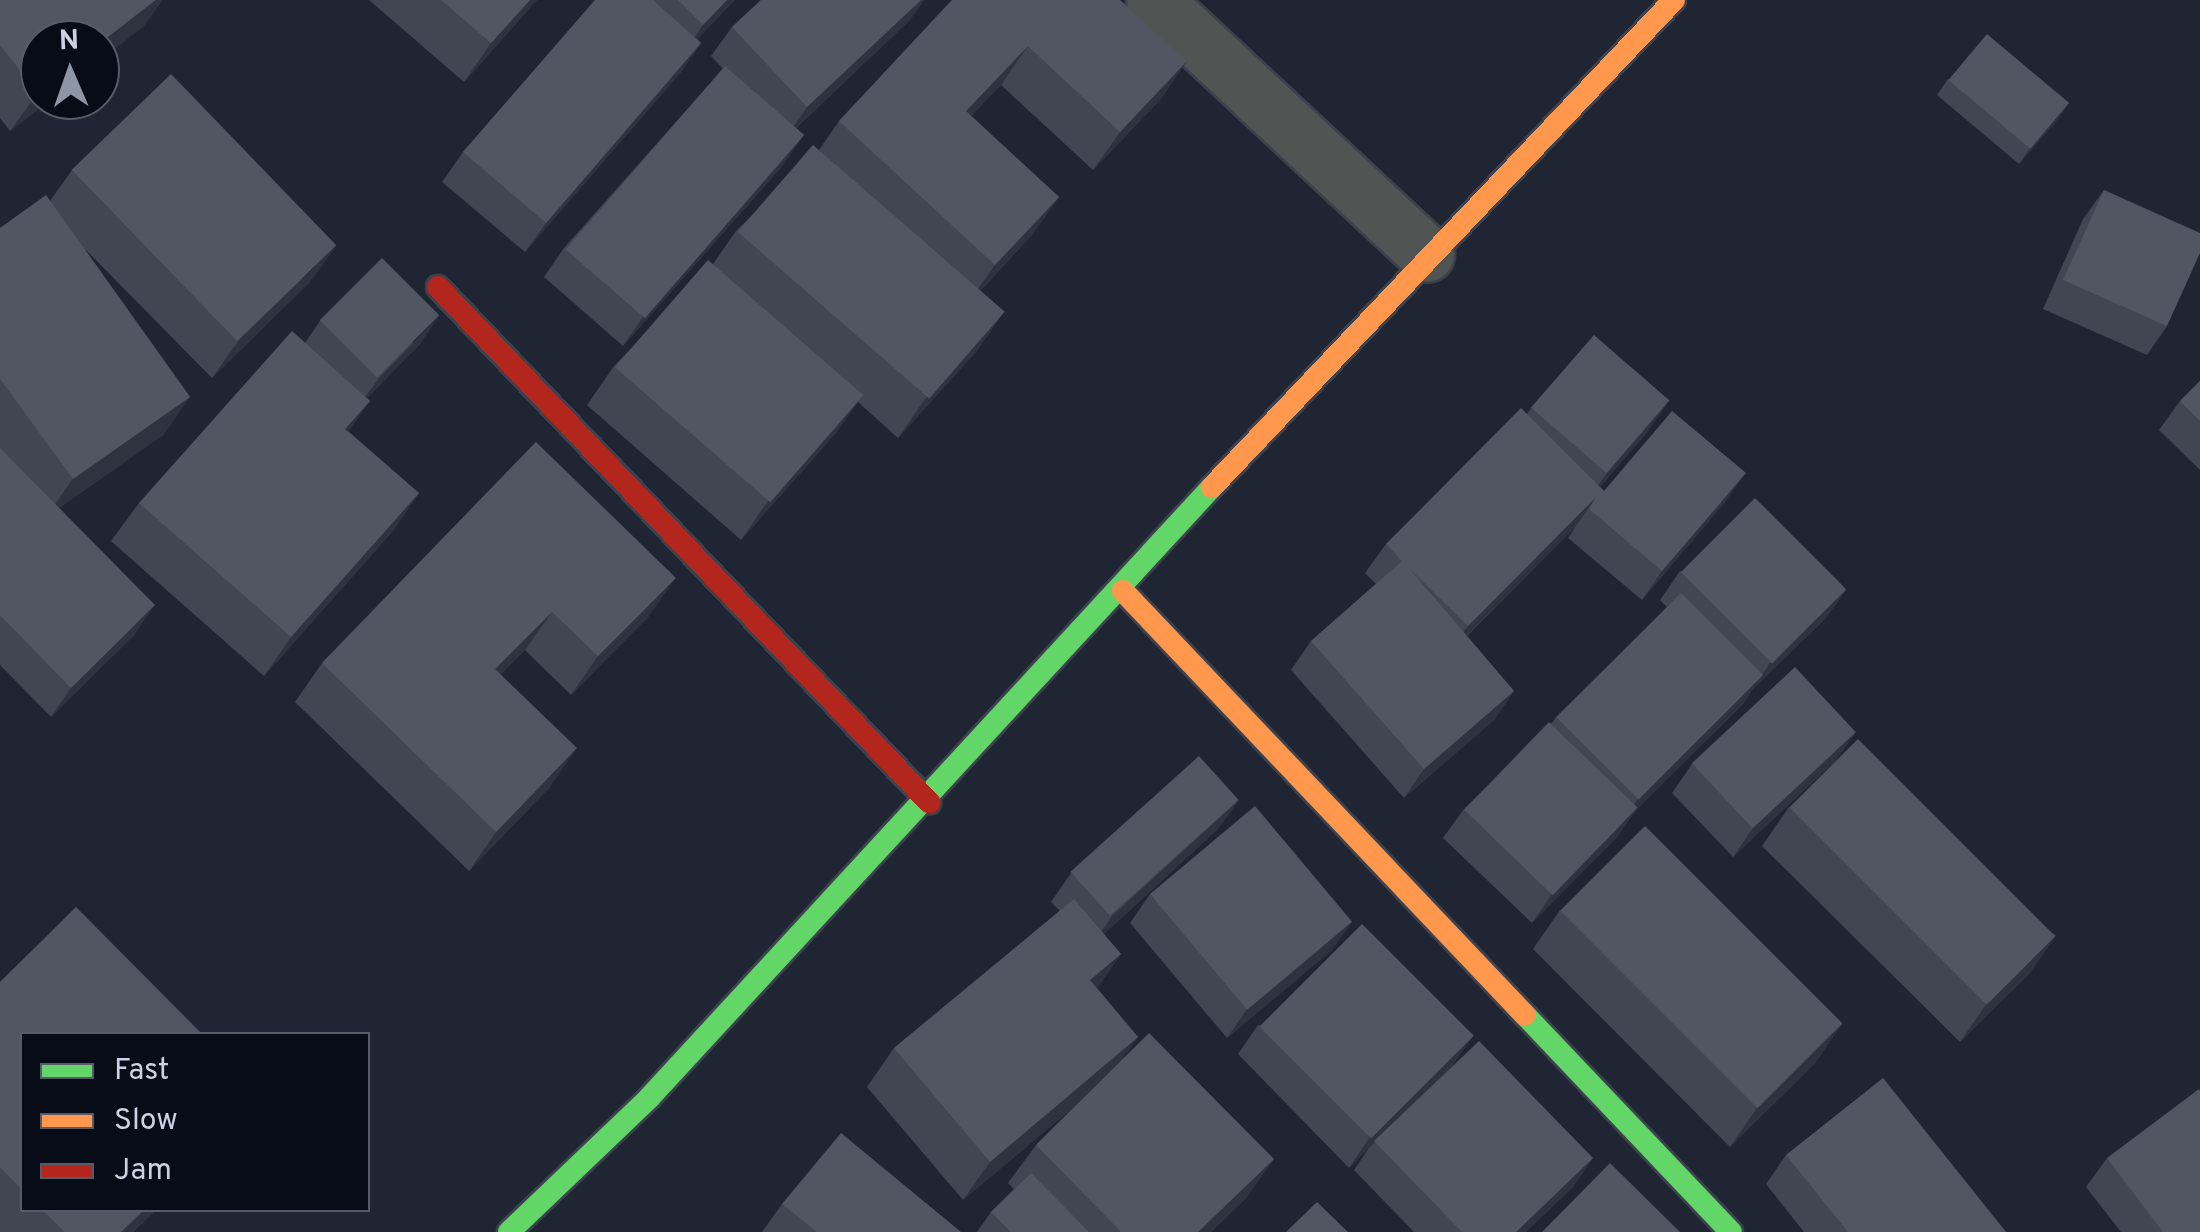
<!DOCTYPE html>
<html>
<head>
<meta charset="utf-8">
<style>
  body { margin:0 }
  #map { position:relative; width:2200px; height:1232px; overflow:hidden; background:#1f2532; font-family:Overpass,sans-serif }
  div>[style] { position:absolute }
  .roads { filter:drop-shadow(2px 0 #3c424d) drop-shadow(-2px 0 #3c424d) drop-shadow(0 2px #3c424d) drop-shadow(0 -2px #3c424d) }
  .street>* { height:55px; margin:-27.5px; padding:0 27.5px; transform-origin:27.5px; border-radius:27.5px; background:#505554 }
  .fast>* { height:22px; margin:-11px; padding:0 11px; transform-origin:11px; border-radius:11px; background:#63d668 }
  .slow>* { height:22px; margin:-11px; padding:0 11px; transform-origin:11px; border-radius:11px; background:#ff974d }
  .jam>* { height:22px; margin:-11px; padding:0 11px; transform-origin:11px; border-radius:11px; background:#b3261e }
  .wall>* { inset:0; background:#414652 }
  .shaded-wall>* { inset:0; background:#2d333f }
  .building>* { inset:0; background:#505662; transform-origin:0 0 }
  span { translate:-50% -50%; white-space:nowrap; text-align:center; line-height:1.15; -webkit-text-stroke:8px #070c16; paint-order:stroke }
  .legend { position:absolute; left:20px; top:1032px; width:350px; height:180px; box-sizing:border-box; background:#070c16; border:2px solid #555b68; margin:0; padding:12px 18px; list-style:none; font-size:30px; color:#cad2e3 }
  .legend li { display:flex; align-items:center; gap:20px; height:50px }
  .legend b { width:50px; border:2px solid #555b68 }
  .north { position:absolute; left:20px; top:20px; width:100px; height:100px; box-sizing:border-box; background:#070c16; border:2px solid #555b68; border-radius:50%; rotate:358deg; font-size:28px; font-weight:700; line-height:40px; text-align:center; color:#cad2e3 }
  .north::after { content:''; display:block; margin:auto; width:35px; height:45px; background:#8e95a5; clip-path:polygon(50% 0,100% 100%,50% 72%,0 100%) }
</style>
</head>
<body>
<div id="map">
  <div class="roads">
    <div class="street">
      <i style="left:1154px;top:0;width:372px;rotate:43deg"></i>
    </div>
    <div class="fast">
      <i style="left:1525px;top:1015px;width:299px;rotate:46.5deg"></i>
      <i style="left:509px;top:1232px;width:194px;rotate:-43.7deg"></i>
      <i style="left:649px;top:1098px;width:831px;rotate:-47.34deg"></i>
    </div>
    <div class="slow">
      <i style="left:1212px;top:487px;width:671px;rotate:-46.51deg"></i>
      <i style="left:1123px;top:591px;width:584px;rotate:46.53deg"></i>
    </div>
    <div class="jam">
      <i style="left:438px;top:287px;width:712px;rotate:46.37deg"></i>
    </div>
  </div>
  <div class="wall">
    <i style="clip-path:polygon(0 0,144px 26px,40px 100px,50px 100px,10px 131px,0 118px)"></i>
    <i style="clip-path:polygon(369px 0,537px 0,464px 82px)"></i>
    <i style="clip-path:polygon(595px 0,735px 0,697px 39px,701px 43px,681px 72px,525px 252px,442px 182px,463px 152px)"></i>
    <i style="clip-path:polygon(761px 0,924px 0,910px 20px,796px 128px,784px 164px,623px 346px,544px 277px,564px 248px,723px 69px,711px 56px,732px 27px)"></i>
    <i style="clip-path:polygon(952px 0,1187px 61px,1160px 100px,1093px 170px,1001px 85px,971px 116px,1059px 197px,1032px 235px,979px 292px,1003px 313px,976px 352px,898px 438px,858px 402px,835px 434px,741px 540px,587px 405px,614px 366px,713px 264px,736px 231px,819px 150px,839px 121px)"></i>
    <i style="clip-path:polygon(1948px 79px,2069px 103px,2058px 119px,2019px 164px,1937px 95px)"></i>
    <i style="clip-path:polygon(72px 170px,310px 282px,212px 378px,84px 248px,190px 397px,163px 435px,59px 508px,135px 634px,51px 717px,0 665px,0 228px,50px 201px)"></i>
    <i style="clip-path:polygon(2104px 190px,2167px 326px,2147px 355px,2043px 309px,2083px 219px)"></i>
    <i style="clip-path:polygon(320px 321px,420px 344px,367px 398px,370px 401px,348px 431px,419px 493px,392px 532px,264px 676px,111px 541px,139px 503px,305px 343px)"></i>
    <i style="clip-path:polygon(2200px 381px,2200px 470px,2159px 430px,2180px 401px)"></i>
    <i style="clip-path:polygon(1531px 408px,1649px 430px,1600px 487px,1604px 491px,1725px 502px,1642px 600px,1568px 538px,1576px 526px,1467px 636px,1514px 691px,1494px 720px,1404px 798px,1291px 670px,1311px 641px,1376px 584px,1365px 573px,1386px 544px,1527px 414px)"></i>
    <i style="clip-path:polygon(536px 442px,649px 616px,571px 695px,525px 650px,501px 674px,550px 787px,469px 871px,295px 702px,322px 663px)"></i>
    <i style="clip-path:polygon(1680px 571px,1846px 590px,1825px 619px,1753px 689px,1743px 704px,1636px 810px,1617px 837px,1532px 923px,1443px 838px,1464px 809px,1551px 724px,1556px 717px,1667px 607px,1660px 600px)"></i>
    <i style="clip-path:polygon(1856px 732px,1835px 761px,1733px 857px,1672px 793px,1692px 764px)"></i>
    <i style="clip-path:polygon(1239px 800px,1218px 829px,1104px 934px,1121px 954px,1097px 988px,1138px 1037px,1122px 1059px,1274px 1159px,1246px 1198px,1211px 1232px,977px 1232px,991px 1212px,1014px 1189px,1008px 1183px,1036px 1145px,1075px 1106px,963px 1200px,867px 1087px,894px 1048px,1060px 911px,1051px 902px,1071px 873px)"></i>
    <i style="clip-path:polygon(1789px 807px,2056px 935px,2029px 974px,1960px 1042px,1762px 846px)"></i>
    <i style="clip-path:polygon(1150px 894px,1332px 950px,1227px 1038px,1130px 923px)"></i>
    <i style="clip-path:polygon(1560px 910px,1842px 1024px,1815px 1063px,1730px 1147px,1533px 949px)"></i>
    <i style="clip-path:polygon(0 982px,22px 1034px,22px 1210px,156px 1210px,133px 1232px,0 1232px)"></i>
    <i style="clip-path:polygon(1258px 1025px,1453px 1065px,1413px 1104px,1593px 1158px,1573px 1187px,1526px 1232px,1414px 1232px,1354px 1170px,1371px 1145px,1349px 1168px,1238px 1054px)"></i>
    <i style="clip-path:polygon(1786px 1155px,2006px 1232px,1804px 1232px,1766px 1184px)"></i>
    <i style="clip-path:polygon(2107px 1158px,2200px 1232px,2121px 1232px,2086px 1187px)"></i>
    <i style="clip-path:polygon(782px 1204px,961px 1232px,762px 1232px)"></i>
  </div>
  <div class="shaded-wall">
    <i style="clip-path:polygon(156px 0,163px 0,144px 26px,100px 61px,100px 43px)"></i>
    <i style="clip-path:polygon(530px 0,537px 0,464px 82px,491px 43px)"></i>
    <i style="clip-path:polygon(727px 0,735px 0,683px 54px,703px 25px)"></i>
    <i style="clip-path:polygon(921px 0,924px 0,910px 20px,787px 136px,807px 107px)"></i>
    <i style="clip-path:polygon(701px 43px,681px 72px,525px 252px,546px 223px)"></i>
    <i style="clip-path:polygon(1028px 46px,1001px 85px,939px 150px,966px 111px)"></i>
    <i style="clip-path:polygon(1187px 61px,1160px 100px,1093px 170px,1120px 132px)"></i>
    <i style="clip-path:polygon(40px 90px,40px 100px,50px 100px,10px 131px)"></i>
    <i style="clip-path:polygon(2069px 103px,2058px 119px,2019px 164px,2030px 148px)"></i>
    <i style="clip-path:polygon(804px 135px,784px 164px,623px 346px,643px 317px)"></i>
    <i style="clip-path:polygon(1059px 197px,1032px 235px,968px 303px,995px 265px)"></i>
    <i style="clip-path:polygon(338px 244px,310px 282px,212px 378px,239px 340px)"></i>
    <i style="clip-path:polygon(1003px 313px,976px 352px,898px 438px,925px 399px)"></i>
    <i style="clip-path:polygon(440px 315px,420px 344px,358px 407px,379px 378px)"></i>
    <i style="clip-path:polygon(863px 395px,835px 434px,741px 540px,768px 501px)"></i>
    <i style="clip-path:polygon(190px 397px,163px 435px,45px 518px,73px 479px)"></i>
    <i style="clip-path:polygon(370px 401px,343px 439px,345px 429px)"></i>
    <i style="clip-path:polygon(1669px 401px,1649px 430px,1586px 503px,1606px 474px)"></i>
    <i style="clip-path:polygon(1746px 473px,1725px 502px,1642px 600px,1662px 571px)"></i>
    <i style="clip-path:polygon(419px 493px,392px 532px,264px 676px,291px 637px)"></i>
    <i style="clip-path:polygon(1596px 497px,1576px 526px,1447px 655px,1468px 626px)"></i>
    <i style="clip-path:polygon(676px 578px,649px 616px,571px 695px,598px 656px)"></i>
    <i style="clip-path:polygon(1846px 590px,1825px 619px,1753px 689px,1743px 704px,1636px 810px,1617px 837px,1532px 923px,1552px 894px,1619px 827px,1638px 799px,1760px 678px,1770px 663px)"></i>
    <i style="clip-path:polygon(155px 605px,135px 634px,51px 717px,71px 688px)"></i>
    <i style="clip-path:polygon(552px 612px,525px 650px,468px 707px,495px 669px)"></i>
    <i style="clip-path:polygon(1514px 691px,1494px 720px,1404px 798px,1424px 769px)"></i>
    <i style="clip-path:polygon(1856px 732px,1835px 761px,1733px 857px,1753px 828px)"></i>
    <i style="clip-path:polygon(577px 748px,550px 787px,469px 871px,496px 832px)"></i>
    <i style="clip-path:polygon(1239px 800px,1218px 829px,1092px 945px,1112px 916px)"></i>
    <i style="clip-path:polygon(1353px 921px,1332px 950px,1227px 1038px,1247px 1009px)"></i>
    <i style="clip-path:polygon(2056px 935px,2029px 974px,1960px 1042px,1987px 1003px)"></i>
    <i style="clip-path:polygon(1121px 954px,1094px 993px,1090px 980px)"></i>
    <i style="clip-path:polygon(1842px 1024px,1815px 1063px,1730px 1147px,1757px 1108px)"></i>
    <i style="clip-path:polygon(1473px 1036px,1453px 1065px,1349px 1168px,1369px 1138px)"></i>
    <i style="clip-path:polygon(1138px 1037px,1111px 1076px,963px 1200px,990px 1162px)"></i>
    <i style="clip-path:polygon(1593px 1158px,1573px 1187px,1526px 1232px,1516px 1232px)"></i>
    <i style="clip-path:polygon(1274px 1159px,1246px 1198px,1211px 1232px,1198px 1232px)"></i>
    <i style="clip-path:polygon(144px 1210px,156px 1210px,133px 1232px,121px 1232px)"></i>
  </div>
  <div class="building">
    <i style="clip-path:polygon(0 0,156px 0,100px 43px,100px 40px,40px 40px,40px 90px,37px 92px,0 45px)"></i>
    <i style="clip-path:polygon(441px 0,530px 0,491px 43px)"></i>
    <i style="clip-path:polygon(595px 0,653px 0,701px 43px,546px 223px,463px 152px)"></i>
    <i style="clip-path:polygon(678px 0,727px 0,703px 25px)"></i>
    <i style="clip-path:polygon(761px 0,921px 0,807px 107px,732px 27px)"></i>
    <i style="clip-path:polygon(952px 0,1120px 0,1187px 61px,1120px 132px,1028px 46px,966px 111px,1059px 197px,995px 265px,839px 121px)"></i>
    <i style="left:1987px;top:34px;width:107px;height:60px;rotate:40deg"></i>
    <i style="left:725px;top:66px;width:105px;height:243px;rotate:41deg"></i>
    <i style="left:171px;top:74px;width:238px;height:138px;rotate:46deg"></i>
    <i style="left:813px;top:145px;width:254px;height:115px;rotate:41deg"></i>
    <i style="clip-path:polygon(2104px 190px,2200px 233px,2200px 253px,2167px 326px,2063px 280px)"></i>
    <i style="clip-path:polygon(46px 195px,190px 397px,73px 479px,0 379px,0 228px)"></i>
    <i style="left:382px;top:258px;width:81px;height:88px;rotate:45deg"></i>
    <i style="left:708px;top:260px;width:206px;height:142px;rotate:41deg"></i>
    <i style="clip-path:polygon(292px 331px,370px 401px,345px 429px,419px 493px,291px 637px,139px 503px)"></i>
    <i style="left:1594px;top:335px;width:100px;height:96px;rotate:41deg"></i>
    <i style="clip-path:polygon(2200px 381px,2200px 421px,2180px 401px)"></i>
    <i style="clip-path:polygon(1521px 408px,1604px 491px,1672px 411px,1746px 473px,1662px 571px,1589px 509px,1596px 497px,1468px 626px,1408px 567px,1514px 691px,1424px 769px,1311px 641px,1402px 561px,1386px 544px)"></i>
    <i style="clip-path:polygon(536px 442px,676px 578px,598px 656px,552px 612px,495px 669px,577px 748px,496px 832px,322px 663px)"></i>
    <i style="clip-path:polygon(0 448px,155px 605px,71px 688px,0 615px)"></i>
    <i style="left:1755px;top:498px;width:129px;height:105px;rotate:45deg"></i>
    <i style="left:1681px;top:593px;width:116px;height:176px;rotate:45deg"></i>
    <i style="left:1795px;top:667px;width:89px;height:141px;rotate:47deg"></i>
    <i style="left:1549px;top:722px;width:123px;height:122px;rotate:44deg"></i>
    <i style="left:1858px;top:739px;width:279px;height:97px;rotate:45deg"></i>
    <i style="left:1199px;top:756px;width:59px;height:173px;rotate:48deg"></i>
    <i style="left:1255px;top:806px;width:151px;height:137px;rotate:50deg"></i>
    <i style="left:1645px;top:826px;width:279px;height:120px;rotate:45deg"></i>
    <i style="clip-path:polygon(1074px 899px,1121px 954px,1090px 980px,1138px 1037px,990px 1162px,894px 1048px)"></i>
    <i style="clip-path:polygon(76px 907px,202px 1034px,22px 1034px,22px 1190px,0 1167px,0 982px)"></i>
    <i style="left:1362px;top:924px;width:158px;height:145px;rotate:45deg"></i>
    <i style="clip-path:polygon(1149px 1033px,1274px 1159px,1198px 1232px,1121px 1232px,1036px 1145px)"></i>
    <i style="clip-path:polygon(1479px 1041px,1593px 1158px,1516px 1232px,1462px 1232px,1374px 1141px)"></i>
    <i style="clip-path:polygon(1883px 1078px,2006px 1232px,1848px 1232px,1786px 1155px)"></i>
    <i style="clip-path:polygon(2199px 1089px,2200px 1091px,2200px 1232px,2163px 1232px,2107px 1158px)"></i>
    <i style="clip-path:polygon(841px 1133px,961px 1232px,817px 1232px,782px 1204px)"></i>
    <i style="clip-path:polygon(1610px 1163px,1680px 1232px,1542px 1232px)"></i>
    <i style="clip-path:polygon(1031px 1173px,1089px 1232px,1011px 1232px,991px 1212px)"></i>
    <i style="clip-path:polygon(1317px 1202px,1348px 1232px,1286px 1232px)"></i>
    <i style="clip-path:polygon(42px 1210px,144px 1210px,121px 1232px,65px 1232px)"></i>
  </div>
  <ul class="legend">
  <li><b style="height:12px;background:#63d668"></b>Fast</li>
  <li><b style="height:12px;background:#ff974d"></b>Slow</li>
  <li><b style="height:12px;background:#b3261e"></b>Jam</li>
  </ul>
  <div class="north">N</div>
</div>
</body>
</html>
